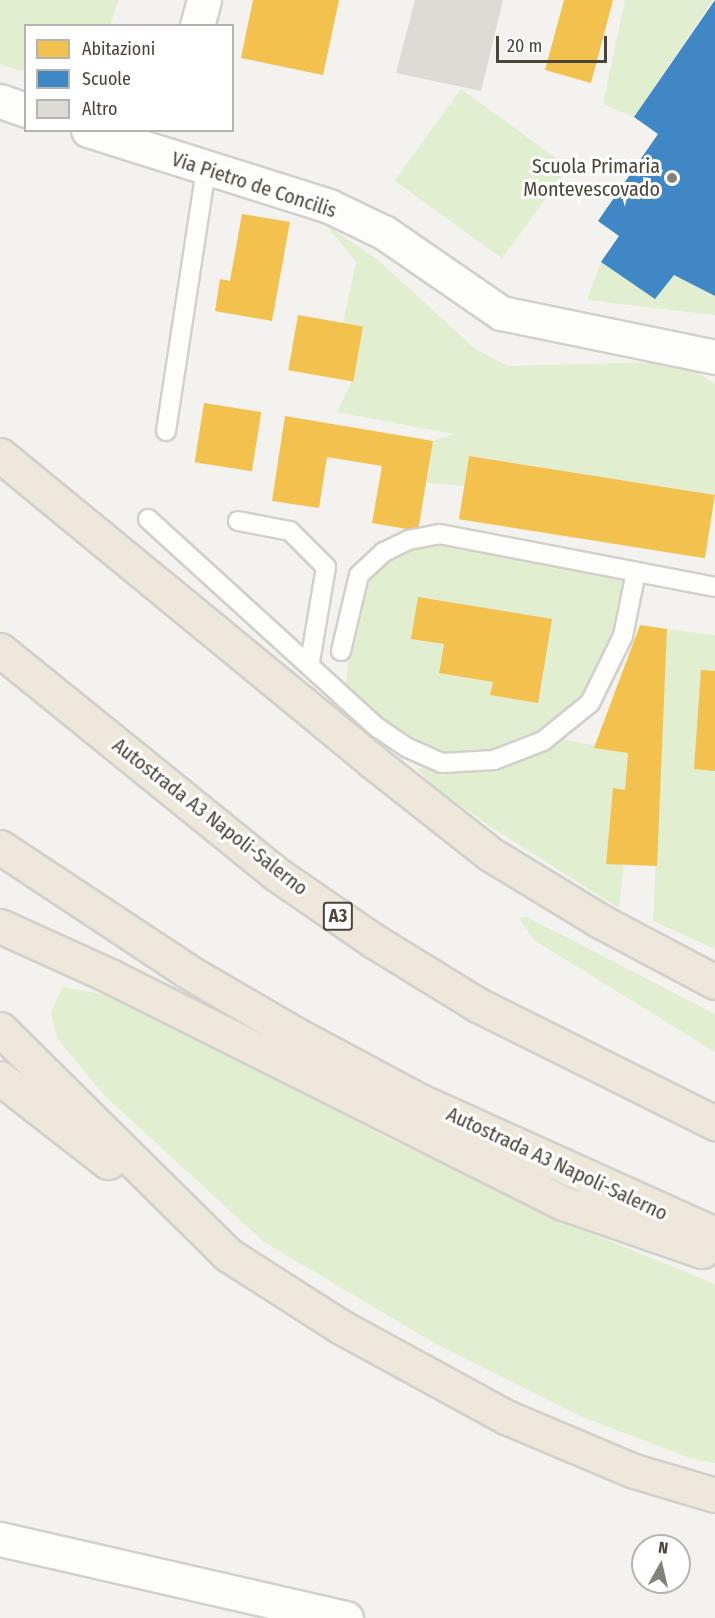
<!DOCTYPE html>
<html>
<head>
<meta charset="utf-8">
<style>
  body { margin:0 }
  #map { position:relative; width:715px; height:1618px; overflow:hidden; background:#f4f2ee; font-family:"Fira Sans Condensed",sans-serif }
  div>[style] { position:absolute }
  .green>* { inset:0; background:#e1eecf; transform-origin:0 0 }
  .homes>* { inset:0; background:#f2c14e; transform-origin:0 0 }
  .schools>* { inset:0; background:#3f88c5 }
  .building>* { inset:0; background:#dedbd6 }
  .roads { filter:drop-shadow(2px 0 #d2d0cb) drop-shadow(-2px 0 #d2d0cb) drop-shadow(0 2px #d2d0cb) drop-shadow(0 -2px #d2d0cb) }
  .lane>* { height:18px; margin:-9px; padding:0 9px; transform-origin:9px; border-radius:9px; background:#fdfdfc }
  .street>* { height:33px; margin:-16.5px; padding:0 16.5px; transform-origin:16.5px; border-radius:16.5px; background:#fdfdfc }
  .highway>* { height:33px; margin:-16.5px; padding:0 16.5px; transform-origin:16.5px; border-radius:16.5px; background:#ede8db }
  .dots>* { width:16px; height:16px; translate:-50% -50%; box-sizing:border-box; border:3px solid #fff; border-radius:50% }
  span { translate:-50% -50%; white-space:nowrap; text-align:center; line-height:1.15; -webkit-text-stroke:6px #fff; paint-order:stroke }
  .shield-label span { padding:2px 4px; background:#fff; border:2px solid; border-radius:4px; -webkit-text-stroke-width:0 }
  .shield-label { font-size:18px; color:#4b4439; font-weight:700 }
  .poi-label { font-size:20px; color:#4b4439 }
  .right { translate:-100% -50%; text-align:right }
  .street-label { font-size:20px; color:#4b4439 }
  .legend { position:absolute; left:24px; top:24px; width:210px; height:108px; box-sizing:border-box; background:#fff; border:2px solid #b7b4b0; margin:0; padding:8px 10px; list-style:none; font-size:18px; color:#4b4439 }
  .legend li { display:flex; align-items:center; gap:12px; height:30px }
  .legend b { width:30px; border:2px solid #b7b4b0 }
  .north { position:absolute; left:631px; top:1534px; width:60px; height:60px; box-sizing:border-box; background:#fff; border:2px solid #b7b4b0; border-radius:50%; rotate:8deg; font-size:16px; font-weight:700; line-height:24px; text-align:center; color:#4b4439 }
  .north::after { content:''; display:block; margin:auto; width:21px; height:27px; background:#868178; clip-path:polygon(50% 0,100% 100%,50% 72%,0 100%) }
  .scale { position:absolute; left:496px; top:36px; width:111px; height:27px; box-sizing:border-box; border:3px solid #4b4439; border-top:0; padding-left:8px; font-size:18px; line-height:21px; white-space:nowrap; color:#4b4439; -webkit-text-stroke:4px #fff; paint-order:stroke }
</style>
</head>
<body>
<div id="map">
  <div class="green">
    <i style="clip-path:polygon(0 0,119px 0,110px 25px,26px 26px,25px 72px,0 64px)"></i>
    <i style="clip-path:polygon(625px 0,713px 0,634px 117px,603px 104px)"></i>
    <i style="left:461px;top:89px;width:133px;height:113px;rotate:36deg"></i>
    <i style="clip-path:polygon(326px 225px,377px 259px,475px 349px,508px 366px,658px 362px,686px 365px,715px 384px,715px 495px,469px 456px,464px 486px,427px 483px,433px 441px,454px 434px,337px 412px,351px 383px,362px 328px,343px 323px,356px 262px)"></i>
    <i style="clip-path:polygon(601px 262px,654px 298px,674px 275px,715px 296px,715px 315px,587px 300px)"></i>
    <i style="clip-path:polygon(440px 542px,626px 578px,615px 634px,592px 686px,580px 702px,539px 734px,493px 752px,448px 755px,416px 743px,383px 722px,346px 685px,349px 652px,365px 580px,389px 559px,412px 548px)"></i>
    <i style="clip-path:polygon(667px 629px,715px 635px,715px 949px,653px 921px)"></i>
    <i style="clip-path:polygon(563px 739px,628px 753px,625px 790px,613px 789px,606px 863px,624px 865px,619px 908px,494px 829px,434px 786px,416px 768px,474px 771px,502px 767px)"></i>
    <i style="clip-path:polygon(527px 917px,715px 1014px,715px 1052px,534px 940px,519px 918px)"></i>
    <i style="clip-path:polygon(63px 987px,116px 997px,392px 1140px,575px 1227px,715px 1284px,715px 1463px,693px 1459px,585px 1418px,431px 1341px,264px 1242px,104px 1095px,57px 1038px,51px 1012px)"></i>
  </div>
  <div class="homes">
    <i style="clip-path:polygon(253px 0,339px 0,323px 75px,241px 58px)"></i>
    <i style="clip-path:polygon(564px 0,613px 0,591px 83px,545px 70px)"></i>
    <i style="clip-path:polygon(242px 214px,290px 222px,272px 321px,215px 311px,220px 279px,230px 281px)"></i>
    <i style="left:298px;top:315px;width:66px;height:56px;rotate:10deg"></i>
    <i style="left:204px;top:403px;width:58px;height:60px;rotate:9deg"></i>
    <i style="clip-path:polygon(285px 416px,433px 441px,418px 531px,372px 523px,382px 466px,327px 457px,319px 508px,272px 501px)"></i>
    <i style="left:469px;top:456px;width:249px;height:64px;rotate:9deg"></i>
    <i style="clip-path:polygon(418px 597px,552px 619px,538px 703px,490px 695px,493px 682px,439px 673px,444px 644px,411px 639px)"></i>
    <i style="clip-path:polygon(640px 625px,667px 629px,657px 866px,606px 864px,613px 788px,625px 790px,628px 753px,594px 748px)"></i>
    <i style="clip-path:polygon(701px 670px,715px 671px,715px 771px,694px 769px)"></i>
  </div>
  <div class="schools">
    <i style="clip-path:polygon(715px 0,715px 296px,674px 275px,655px 299px,601px 262px,619px 236px,598px 221px,658px 134px,634px 117px)"></i>
  </div>
  <div class="building">
    <i style="clip-path:polygon(415px 0,503px 0,481px 91px,396px 73px)"></i>
  </div>
  <div class="roads">
    <div class="lane">
      <i style="left:166px;top:431px;width:265px;rotate:-81.3deg"></i>
      <i style="left:148px;top:519px;width:311px;rotate:42.3deg"></i>
      <i style="left:378px;top:728px;width:36px;rotate:34deg"></i>
      <i style="left:408px;top:748px;width:37px;rotate:24deg"></i>
      <i style="left:442px;top:763px;width:52px;rotate:-3.3deg"></i>
      <i style="left:494px;top:760px;width:53px;rotate:-21.2deg"></i>
      <i style="left:543px;top:741px;width:60px;rotate:-39deg"></i>
      <i style="left:590px;top:703px;width:75px;rotate:-63.8deg"></i>
      <i style="left:623px;top:636px;width:65px;rotate:-78.5deg"></i>
      <i style="left:238px;top:521px;width:53px;rotate:10.9deg"></i>
      <i style="left:290px;top:531px;width:51px;rotate:45deg"></i>
      <i style="left:326px;top:567px;width:96px;rotate:99.6deg"></i>
      <i style="left:341px;top:651px;width:78px;rotate:-76.7deg"></i>
      <i style="left:359px;top:575px;width:34px;rotate:-43deg"></i>
      <i style="left:384px;top:552px;width:28px;rotate:-26deg"></i>
      <i style="left:409px;top:540px;width:32px;rotate:-11deg"></i>
      <i style="left:440px;top:534px;width:280px;rotate:10.9deg"></i>
    </div>
    <div class="street">
      <i style="left:197px;top:26px;width:27px;rotate:-75deg"></i>
      <i style="left:0;top:101px;width:28px;rotate:19deg"></i>
      <i style="left:88px;top:130px;width:253px;rotate:17.5deg"></i>
      <i style="left:329px;top:206px;width:62px;rotate:25.7deg"></i>
      <i style="left:385px;top:233px;width:141px;rotate:34.6deg"></i>
      <i style="left:501px;top:313px;width:218px;rotate:11.6deg"></i>
      <i style="left:0;top:1539px;width:355px;rotate:12.9deg"></i>
    </div>
    <div class="highway">
      <i style="left:0;top:455px;width:482px;rotate:39.4deg"></i>
      <i style="left:372px;top:761px;width:150px;rotate:38.2deg"></i>
      <i style="left:490px;top:854px;width:129px;rotate:31.3deg"></i>
      <i style="left:600px;top:921px;width:130px;rotate:27.9deg"></i>
      <i style="left:0;top:650px;width:354px;rotate:39deg"></i>
      <i style="left:275px;top:873px;width:120px;rotate:34.5deg"></i>
      <i style="left:374px;top:941px;width:122px;rotate:31.6deg"></i>
      <i style="left:478px;top:1005px;width:265px;rotate:26.5deg"></i>
      <i style="left:0;top:847px;width:224px;rotate:33.5deg"></i>
      <i style="left:187px;top:971px;width:127px;rotate:30.2deg"></i>
      <i style="left:297px;top:1035px;width:137px;rotate:28.2deg"></i>
      <i style="left:418px;top:1100px;width:326px;rotate:24.3deg"></i>
      <i style="left:0;top:926px;width:121px;rotate:24.4deg"></i>
      <i style="left:110px;top:976px;width:507px;rotate:26.62deg"></i>
      <i style="left:563px;top:1203px;width:147px;rotate:19.1deg"></i>
      <i style="left:0;top:1029px;width:320px;rotate:44.7deg"></i>
      <i style="left:227px;top:1254px;width:135px;rotate:32.6deg"></i>
      <i style="left:341px;top:1327px;width:188px;rotate:28.6deg"></i>
      <i style="left:506px;top:1417px;width:139px;rotate:22.9deg"></i>
      <i style="left:634px;top:1471px;width:84px;rotate:16.5deg"></i>
      <i style="left:0;top:1078px;width:137px;rotate:37.9deg"></i>
    </div>
  </div>
  <div class="dots">
    <i style="left:672px;top:178px;background:#868178"></i>
  </div>
  <div class="shield-label">
    <span style="left:338px;top:916px">A3</span>
  </div>
  <div class="poi-label">
    <span class="right" style="left:660px;top:178px">Scuola Primaria<br>Montevescovado</span>
  </div>
  <div class="street-label">
    <span style="left:254px;top:185px;rotate:18deg">Via Pietro de Concilis</span>
    <span style="left:210px;top:817px;rotate:38deg">Autostrada A3 Napoli-Salerno</span>
    <span style="left:557px;top:1164px;rotate:25deg">Autostrada A3 Napoli-Salerno</span>
  </div>
  <ul class="legend">
  <li><b style="height:16px;background:#f2c14e"></b>Abitazioni</li>
  <li><b style="height:16px;background:#3f88c5"></b>Scuole</li>
  <li><b style="height:16px;background:#dedbd6"></b>Altro</li>
  </ul>
  <div class="north">N</div>
  <div class="scale">20 m</div>
</div>
</body>
</html>
